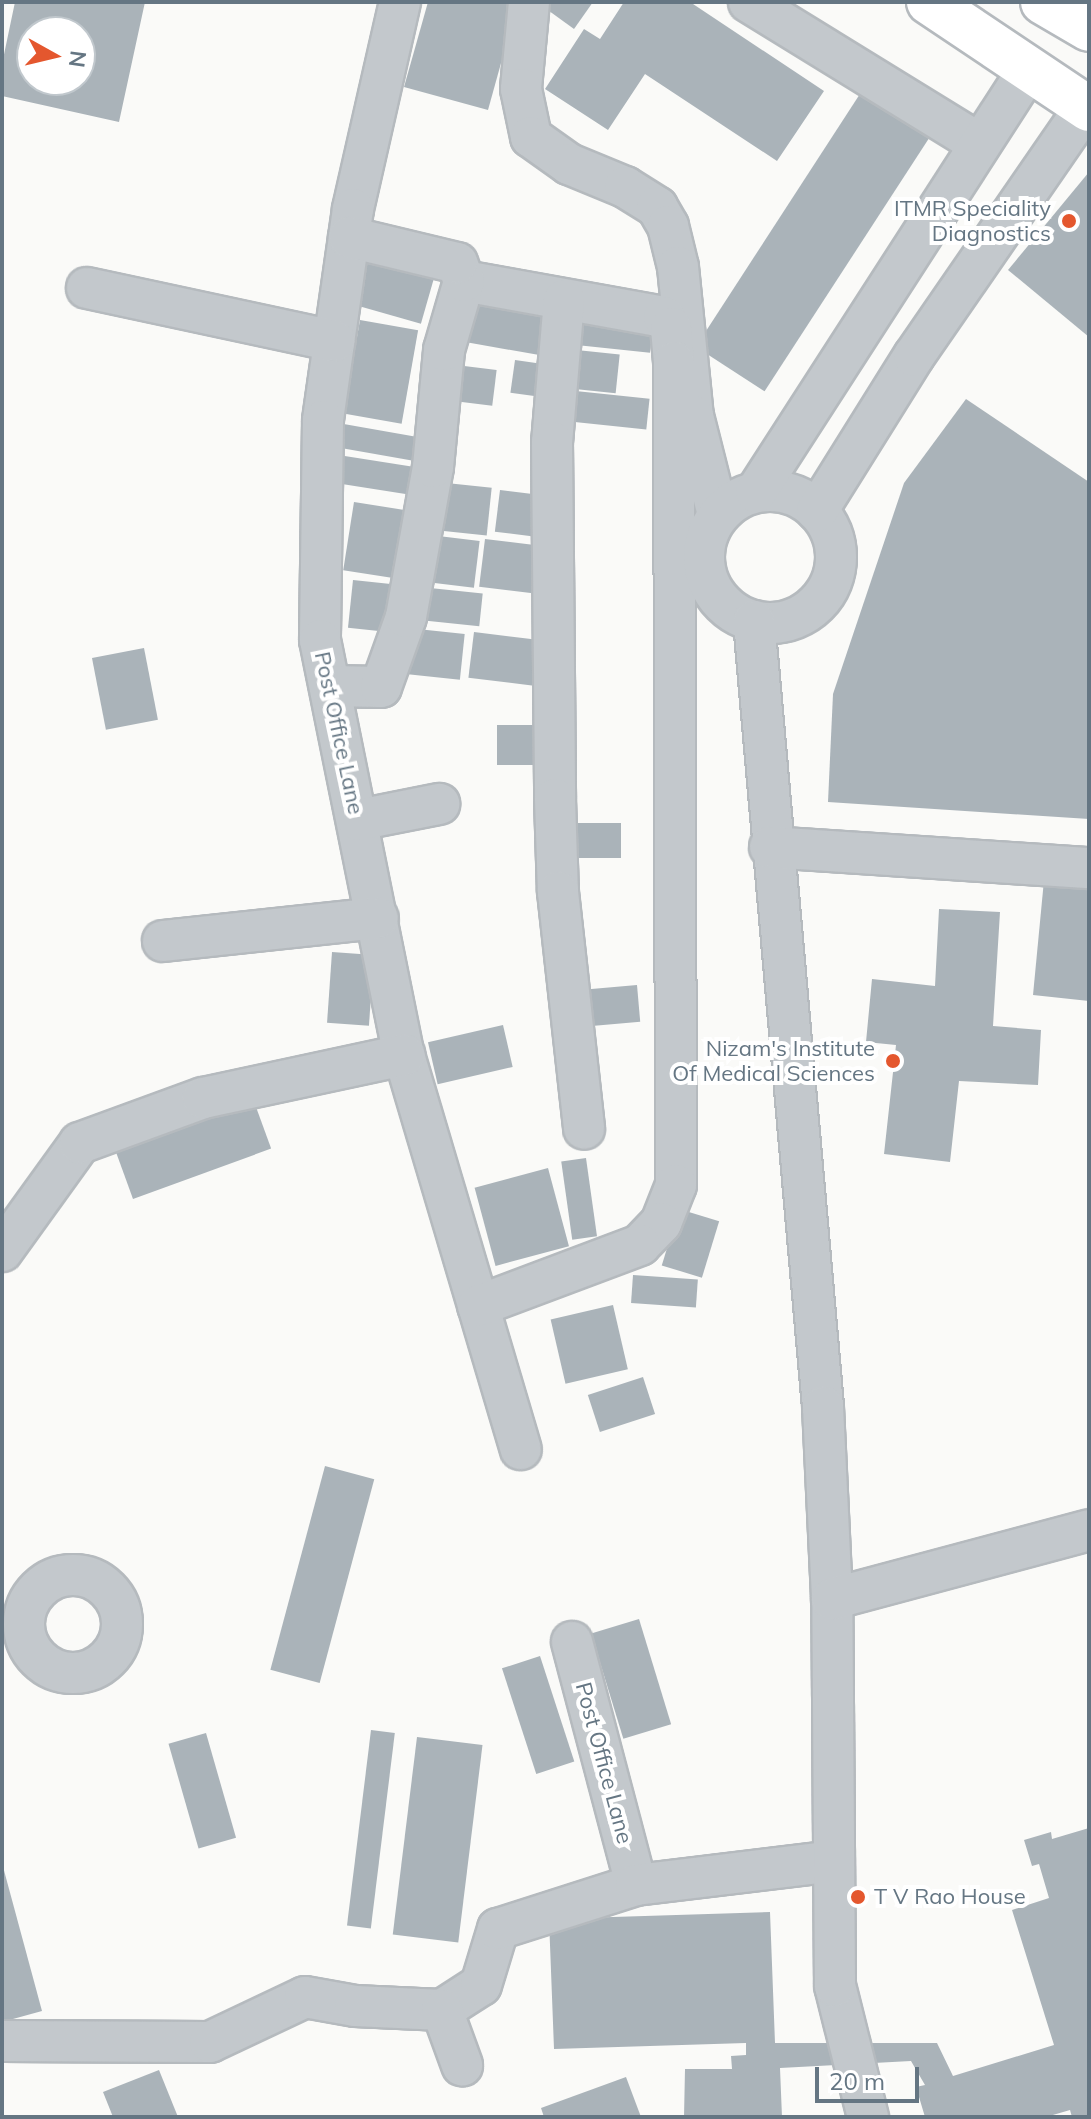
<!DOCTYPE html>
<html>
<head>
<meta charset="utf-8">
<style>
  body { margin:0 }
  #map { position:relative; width:1091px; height:2119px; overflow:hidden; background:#fafaf8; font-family:Mulish,sans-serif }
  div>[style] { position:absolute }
  .building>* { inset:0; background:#aab3b9; transform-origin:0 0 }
  .roads { filter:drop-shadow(2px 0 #b5babe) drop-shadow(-2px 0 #b5babe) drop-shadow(0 2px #b5babe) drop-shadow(0 -2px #b5babe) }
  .minor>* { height:40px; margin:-20px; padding:0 20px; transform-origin:20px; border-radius:20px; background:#c3c8cc }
  .minor>.ring { margin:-20px; padding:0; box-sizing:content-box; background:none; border:40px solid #c3c8cc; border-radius:50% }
  .major>* { height:44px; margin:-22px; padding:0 22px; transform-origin:22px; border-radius:22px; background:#fff }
  .dots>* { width:22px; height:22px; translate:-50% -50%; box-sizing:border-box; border:4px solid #fff; border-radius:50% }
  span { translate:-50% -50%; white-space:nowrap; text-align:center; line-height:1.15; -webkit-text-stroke:8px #fff; paint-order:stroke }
  .poi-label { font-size:22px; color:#657683 }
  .right { translate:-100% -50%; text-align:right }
  .left { translate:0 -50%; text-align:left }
  .street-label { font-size:22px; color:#657683 }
  .frame { position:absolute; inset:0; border:4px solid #657683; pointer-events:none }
  .north { position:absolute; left:16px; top:16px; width:80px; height:80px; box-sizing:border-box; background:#fff; border:2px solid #c1c8cd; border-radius:50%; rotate:98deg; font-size:22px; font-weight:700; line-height:32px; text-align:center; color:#657683 }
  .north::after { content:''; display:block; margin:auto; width:28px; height:36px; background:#e4572e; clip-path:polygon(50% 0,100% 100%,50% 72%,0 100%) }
  .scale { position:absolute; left:815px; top:2067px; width:104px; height:36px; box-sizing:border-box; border:4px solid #657683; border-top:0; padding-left:10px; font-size:24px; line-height:28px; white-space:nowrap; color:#657683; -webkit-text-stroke:6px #fff; paint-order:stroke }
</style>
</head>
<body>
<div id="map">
  <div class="building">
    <i style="clip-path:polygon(evenodd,15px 2px,145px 2px,119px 122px,2px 96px,2px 64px,15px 2px,32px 32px,80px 32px,80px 80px,32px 80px,32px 32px)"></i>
    <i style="clip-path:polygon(428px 2px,518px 2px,488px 110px,404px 87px)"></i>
    <i style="clip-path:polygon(549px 2px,593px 2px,574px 29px,545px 8px)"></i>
    <i style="clip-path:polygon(624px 2px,690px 2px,824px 91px,777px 161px,645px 74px,608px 130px,545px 89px,584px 29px,600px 39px)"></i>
    <i style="left:869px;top:80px;width:82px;height:318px;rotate:33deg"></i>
    <i style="clip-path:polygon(1089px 172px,1089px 337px,1008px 270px)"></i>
    <i style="left:367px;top:247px;width:73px;height:59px;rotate:16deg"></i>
    <i style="left:475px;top:295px;width:81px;height:48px;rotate:10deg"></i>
    <i style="left:568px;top:310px;width:86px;height:34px;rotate:6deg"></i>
    <i style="left:360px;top:320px;width:59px;height:95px;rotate:10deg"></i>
    <i style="left:567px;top:349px;width:53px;height:39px;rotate:6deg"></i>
    <i style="left:515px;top:360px;width:37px;height:33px;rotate:8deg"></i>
    <i style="left:448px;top:364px;width:49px;height:36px;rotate:7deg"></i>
    <i style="left:566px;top:390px;width:84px;height:31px;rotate:6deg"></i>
    <i style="clip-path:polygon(966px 399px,1089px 482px,1089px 819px,828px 802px,833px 694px,904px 483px)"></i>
    <i style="left:338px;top:423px;width:85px;height:24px;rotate:10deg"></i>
    <i style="left:332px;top:454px;width:82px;height:28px;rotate:9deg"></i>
    <i style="left:437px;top:482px;width:55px;height:48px;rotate:6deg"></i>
    <i style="left:500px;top:490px;width:43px;height:42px;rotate:7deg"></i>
    <i style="left:354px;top:502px;width:62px;height:69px;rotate:9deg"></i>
    <i style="left:430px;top:535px;width:50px;height:47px;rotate:7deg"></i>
    <i style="left:485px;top:539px;width:54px;height:48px;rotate:7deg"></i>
    <i style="left:353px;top:580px;width:45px;height:48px;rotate:6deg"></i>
    <i style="left:430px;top:588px;width:53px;height:33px;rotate:6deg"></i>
    <i style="left:408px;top:628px;width:57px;height:46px;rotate:6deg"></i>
    <i style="left:474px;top:632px;width:70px;height:46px;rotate:7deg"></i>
    <i style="left:144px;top:648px;width:73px;height:53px;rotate:79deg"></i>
    <i style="left:497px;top:725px;width:54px;height:40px"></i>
    <i style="left:621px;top:823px;width:35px;height:57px;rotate:90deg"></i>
    <i style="clip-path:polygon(1044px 880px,1089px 884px,1089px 1001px,1033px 995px)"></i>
    <i style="clip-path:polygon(939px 909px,1000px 912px,993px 1026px,1041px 1030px,1038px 1085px,959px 1081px,950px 1162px,884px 1154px,896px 1045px,866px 1042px,872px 979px,935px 986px)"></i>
    <i style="left:332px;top:952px;width:42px;height:71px;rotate:4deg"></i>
    <i style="left:637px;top:985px;width:37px;height:60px;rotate:85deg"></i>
    <i style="left:503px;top:1025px;width:43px;height:77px;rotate:77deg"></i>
    <i style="left:252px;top:1096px;width:56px;height:147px;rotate:70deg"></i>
    <i style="left:586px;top:1158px;width:79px;height:25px;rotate:82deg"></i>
    <i style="left:548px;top:1168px;width:81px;height:76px;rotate:75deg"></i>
    <i style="left:679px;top:1209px;width:42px;height:59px;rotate:17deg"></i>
    <i style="left:633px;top:1275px;width:65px;height:28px;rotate:4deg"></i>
    <i style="left:613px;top:1305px;width:66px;height:64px;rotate:77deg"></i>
    <i style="left:643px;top:1377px;width:39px;height:58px;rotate:72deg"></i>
    <i style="left:325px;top:1466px;width:51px;height:211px;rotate:15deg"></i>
    <i style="left:639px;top:1619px;width:110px;height:50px;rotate:73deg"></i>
    <i style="left:540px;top:1656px;width:111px;height:40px;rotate:72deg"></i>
    <i style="left:371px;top:1730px;width:24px;height:197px;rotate:7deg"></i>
    <i style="left:206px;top:1733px;width:109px;height:39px;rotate:74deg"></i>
    <i style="left:417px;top:1737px;width:66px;height:199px;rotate:7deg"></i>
    <i style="clip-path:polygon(1089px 1828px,1089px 2117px,1072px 2117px,1070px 2110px,1046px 2117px,925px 2117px,916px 2087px,925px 2085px,911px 2061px,780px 2068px,782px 2117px,684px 2117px,685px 2069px,732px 2069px,731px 2056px,746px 2055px,746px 2043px,554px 2049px,549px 1919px,770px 1912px,775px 2043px,937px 2043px,953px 2076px,1054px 2045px,1012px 1910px,1049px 1898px,1039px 1864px,1032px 1866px,1024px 1840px,1051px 1832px,1052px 1839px)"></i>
    <i style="clip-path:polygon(2px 1863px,42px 2011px,2px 2022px)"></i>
    <i style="clip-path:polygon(159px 2070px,178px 2117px,113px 2117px,103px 2092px)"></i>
    <i style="clip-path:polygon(626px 2077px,641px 2117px,544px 2117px,541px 2108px)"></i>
  </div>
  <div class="roads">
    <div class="minor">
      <i style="left:400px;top:2px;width:212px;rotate:102.8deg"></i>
      <i style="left:353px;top:209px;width:214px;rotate:98.1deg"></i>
      <i style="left:323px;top:421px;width:219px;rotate:90.8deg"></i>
      <i style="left:320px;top:640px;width:423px;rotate:78.6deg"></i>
      <i style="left:404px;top:1055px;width:411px;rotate:73.5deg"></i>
      <i style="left:529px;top:2px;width:87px;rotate:95.3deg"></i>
      <i style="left:521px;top:89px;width:49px;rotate:78.2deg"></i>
      <i style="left:531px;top:137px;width:47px;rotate:35.4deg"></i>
      <i style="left:569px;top:164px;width:61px;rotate:22.3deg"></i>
      <i style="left:625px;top:187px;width:38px;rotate:32deg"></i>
      <i style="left:657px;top:207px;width:22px;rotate:60deg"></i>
      <i style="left:668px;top:226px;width:42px;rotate:76.3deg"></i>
      <i style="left:678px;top:267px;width:150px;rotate:84.3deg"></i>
      <i style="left:693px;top:416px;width:102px;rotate:75.8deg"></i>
      <i style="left:749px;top:2px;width:271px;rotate:31.6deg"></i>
      <i style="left:464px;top:281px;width:203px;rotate:10.2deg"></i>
      <i style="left:664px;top:317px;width:13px;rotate:58deg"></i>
      <i style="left:671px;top:328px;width:34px;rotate:85deg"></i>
      <i style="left:674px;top:362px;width:823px;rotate:89.86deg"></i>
      <i style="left:676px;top:1185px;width:41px;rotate:111.5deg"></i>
      <i style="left:661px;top:1223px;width:30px;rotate:134deg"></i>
      <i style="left:640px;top:1245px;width:173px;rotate:159.4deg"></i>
      <i style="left:87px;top:288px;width:253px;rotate:12.1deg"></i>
      <i style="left:564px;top:300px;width:143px;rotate:94.8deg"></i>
      <i style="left:552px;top:442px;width:357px;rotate:89.5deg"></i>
      <i style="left:555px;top:799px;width:93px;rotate:88.2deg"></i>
      <i style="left:558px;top:892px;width:238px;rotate:83.7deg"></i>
      <i class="ring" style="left:704px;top:491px;width:92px;height:92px"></i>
      <i style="left:756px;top:492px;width:503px;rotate:-57.16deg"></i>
      <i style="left:817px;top:511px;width:183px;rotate:-58deg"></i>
      <i style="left:914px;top:356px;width:303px;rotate:-55.4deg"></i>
      <i style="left:754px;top:621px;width:789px;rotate:84.98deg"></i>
      <i style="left:823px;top:1407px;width:192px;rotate:87.3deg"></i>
      <i style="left:330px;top:686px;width:51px;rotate:1.1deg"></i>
      <i style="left:381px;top:687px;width:74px;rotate:-70.3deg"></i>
      <i style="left:406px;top:617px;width:152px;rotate:-79.8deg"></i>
      <i style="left:433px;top:467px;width:118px;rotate:-84.6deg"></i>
      <i style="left:444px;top:350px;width:72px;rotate:-73.8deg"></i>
      <i style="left:464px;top:281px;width:19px;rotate:-111deg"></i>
      <i style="left:457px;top:263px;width:111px;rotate:-166.5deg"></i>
      <i style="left:358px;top:820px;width:83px;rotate:-11.2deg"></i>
      <i style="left:770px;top:847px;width:320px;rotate:3.8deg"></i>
      <i style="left:163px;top:941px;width:216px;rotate:-6.1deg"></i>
      <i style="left:2px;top:1251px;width:133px;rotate:-54.2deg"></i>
      <i style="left:80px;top:1143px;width:131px;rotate:-20.1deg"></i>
      <i style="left:203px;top:1098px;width:206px;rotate:-12.1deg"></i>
      <i class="ring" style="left:24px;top:1575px;width:58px;height:58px"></i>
      <i style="left:572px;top:1642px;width:251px;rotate:75.2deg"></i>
      <i style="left:442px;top:2010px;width:46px;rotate:-32.7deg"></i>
      <i style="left:481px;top:1985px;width:59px;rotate:-73.1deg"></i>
      <i style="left:498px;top:1929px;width:145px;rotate:-17.7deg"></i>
      <i style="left:636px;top:1885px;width:199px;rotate:-6.9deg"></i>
      <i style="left:2px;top:2041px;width:208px;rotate:0.3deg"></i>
      <i style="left:210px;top:2042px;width:105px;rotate:-25.3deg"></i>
      <i style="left:305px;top:1997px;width:51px;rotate:10.2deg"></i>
      <i style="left:355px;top:2006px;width:87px;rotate:2.6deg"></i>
      <i style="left:442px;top:2010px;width:59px;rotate:70deg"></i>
      <i style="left:868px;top:2117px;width:135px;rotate:-104.1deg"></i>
      <i style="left:835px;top:1986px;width:387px;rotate:-90.4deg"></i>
      <i style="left:832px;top:1599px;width:266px;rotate:-15deg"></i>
    </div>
    <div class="major">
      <i style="left:929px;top:2px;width:192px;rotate:33.8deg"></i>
      <i style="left:1043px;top:2px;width:53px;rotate:30.4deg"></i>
    </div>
  </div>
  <div class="dots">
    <i style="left:1069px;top:221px;background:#e4572e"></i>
    <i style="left:893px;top:1061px;background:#e4572e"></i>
    <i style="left:858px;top:1897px;background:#e4572e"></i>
  </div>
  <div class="poi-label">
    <span class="right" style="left:1051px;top:221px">ITMR Speciality<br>Diagnostics</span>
    <span class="right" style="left:875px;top:1061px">Nizam's Institute<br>Of Medical Sciences</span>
    <span class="left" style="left:874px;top:1897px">T V Rao House</span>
  </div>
  <div class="street-label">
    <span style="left:339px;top:733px;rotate:78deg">Post Office Lane</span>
    <span style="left:604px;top:1763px;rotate:75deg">Post Office Lane</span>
  </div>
  <div class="frame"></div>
  <div class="north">N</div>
  <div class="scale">20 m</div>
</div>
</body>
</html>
